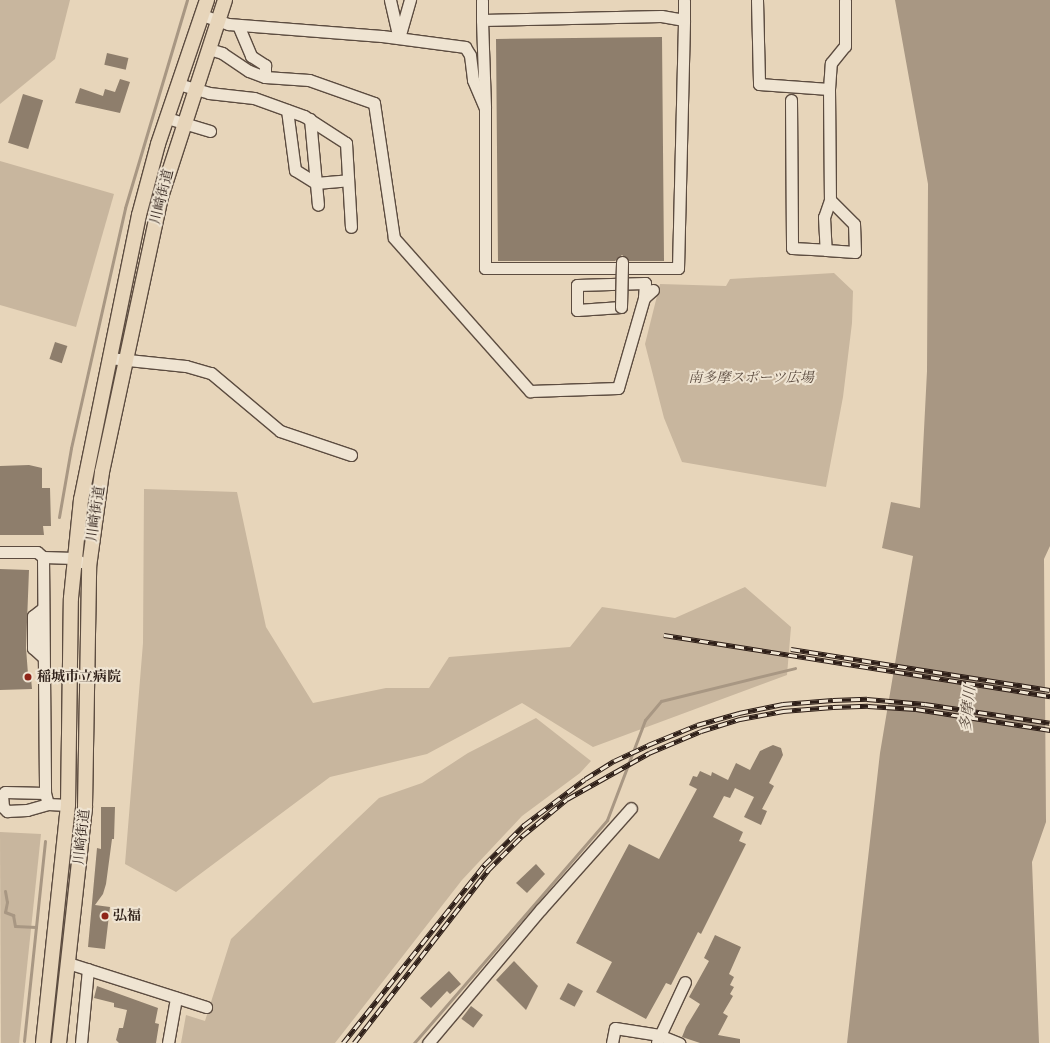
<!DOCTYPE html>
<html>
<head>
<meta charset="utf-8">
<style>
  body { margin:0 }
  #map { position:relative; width:1050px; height:1043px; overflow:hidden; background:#e7d5ba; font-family:"IM FELL French Canon","Noto Serif JP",serif }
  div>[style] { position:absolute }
  .green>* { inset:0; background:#c8b69e }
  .water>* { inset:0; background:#a89783 }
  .stream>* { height:3px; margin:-1.5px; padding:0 1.5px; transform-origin:1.5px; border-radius:1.5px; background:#a89783 }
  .building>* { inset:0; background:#8e7e6c; transform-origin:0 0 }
  .roads { filter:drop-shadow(1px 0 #5c4c40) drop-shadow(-1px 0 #5c4c40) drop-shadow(0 1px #5c4c40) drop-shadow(0 -1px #5c4c40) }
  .minor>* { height:11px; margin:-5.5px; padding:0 5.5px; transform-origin:5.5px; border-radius:5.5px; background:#efe4d2 }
  .major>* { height:14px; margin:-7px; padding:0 7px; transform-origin:7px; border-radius:7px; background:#e7d5ba }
  .rail>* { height:4.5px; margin-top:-2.25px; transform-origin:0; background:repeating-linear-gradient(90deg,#efe4d2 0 9px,#2e1f18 0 18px); box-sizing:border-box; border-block:1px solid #2e1f18 }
  .bridges { filter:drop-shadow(1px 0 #5c4c40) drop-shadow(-1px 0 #5c4c40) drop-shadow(0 1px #5c4c40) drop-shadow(0 -1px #5c4c40) }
  .minor-bridge>* { height:11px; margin:-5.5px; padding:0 5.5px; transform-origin:5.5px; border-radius:5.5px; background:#efe4d2 }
  .dots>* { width:11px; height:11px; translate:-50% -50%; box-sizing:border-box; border:2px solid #efe4d2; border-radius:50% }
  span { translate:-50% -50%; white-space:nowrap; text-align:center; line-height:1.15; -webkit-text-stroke:4px #efe4d2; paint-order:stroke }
  .street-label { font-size:14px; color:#2e1f18 }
  .park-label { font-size:14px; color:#5c4c40; font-style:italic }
  .poi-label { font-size:14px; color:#2e1f18; font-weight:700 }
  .left { translate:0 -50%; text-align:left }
  .water-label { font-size:15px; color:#59493d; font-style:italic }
</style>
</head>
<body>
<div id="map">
  <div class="green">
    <i style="clip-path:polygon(0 0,70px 0,55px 59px,0 104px)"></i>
    <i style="clip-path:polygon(0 161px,114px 194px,76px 327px,0 305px)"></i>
    <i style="clip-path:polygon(834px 273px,853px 291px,852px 323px,843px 397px,826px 487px,682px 462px,664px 418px,645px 344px,660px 284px,726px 286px,730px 279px)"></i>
    <i style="clip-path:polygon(144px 489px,237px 492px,266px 627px,313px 703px,386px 688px,429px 688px,449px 657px,570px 647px,602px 607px,675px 618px,745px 587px,791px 627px,787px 675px,593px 747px,522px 703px,427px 754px,330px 777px,176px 892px,125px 864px,143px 643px)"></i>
    <i style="clip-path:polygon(536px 718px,591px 761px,580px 773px,522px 816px,462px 880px,335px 1043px,181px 1043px,186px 1015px,205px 1021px,231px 939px,379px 798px,422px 783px,468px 753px)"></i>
    <i style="clip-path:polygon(0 832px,41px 834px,19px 1043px,1px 1043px)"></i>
  </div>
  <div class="water">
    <i style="clip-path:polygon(895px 0,1050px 0,1050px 546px,1044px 559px,1046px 822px,1032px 862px,1039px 1043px,847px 1043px,880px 753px,913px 556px,882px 548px,891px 502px,920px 508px,927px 371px,928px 184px)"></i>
  </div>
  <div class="stream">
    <i style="left:59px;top:517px;width:70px;rotate:-80.1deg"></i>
    <i style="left:71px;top:448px;width:246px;rotate:-77.3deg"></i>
    <i style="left:125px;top:208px;width:217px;rotate:-73.4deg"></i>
    <i style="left:5px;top:891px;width:11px;rotate:80deg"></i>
    <i style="left:7px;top:902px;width:10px;rotate:101deg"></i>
    <i style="left:5px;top:912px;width:9px;rotate:21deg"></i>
    <i style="left:13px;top:915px;width:11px;rotate:80deg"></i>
    <i style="left:15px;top:926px;width:21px;rotate:3deg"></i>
    <i style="left:24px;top:1041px;width:201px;rotate:-84deg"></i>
    <i style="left:414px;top:1043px;width:295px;rotate:-49.1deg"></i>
    <i style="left:607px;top:820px;width:107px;rotate:-69.2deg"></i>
    <i style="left:645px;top:720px;width:25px;rotate:-50deg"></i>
    <i style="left:661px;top:701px;width:138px;rotate:-13.8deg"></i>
  </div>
  <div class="building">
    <i style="clip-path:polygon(662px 37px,664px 261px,629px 261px,622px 255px,615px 261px,498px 261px,496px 39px)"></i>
    <i style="left:107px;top:53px;width:22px;height:12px;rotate:13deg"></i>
    <i style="clip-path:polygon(120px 79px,130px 82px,120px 113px,75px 103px,80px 88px,103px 96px,105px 89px,115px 92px)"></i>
    <i style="left:23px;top:94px;width:21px;height:51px;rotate:17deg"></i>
    <i style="left:55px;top:342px;width:13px;height:18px;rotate:18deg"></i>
    <i style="clip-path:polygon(29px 465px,42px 468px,42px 488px,50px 488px,51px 526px,43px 526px,44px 535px,0 535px,0 466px)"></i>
    <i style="clip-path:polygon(0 569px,29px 570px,26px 648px,28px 674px,31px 678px,32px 689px,0 690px)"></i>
    <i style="clip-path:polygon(773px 745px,781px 748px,783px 755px,769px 783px,774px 786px,762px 809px,767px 811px,761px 825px,744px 817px,754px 797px,735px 788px,730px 798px,724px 796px,713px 817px,743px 832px,739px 841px,746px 844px,701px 934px,698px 932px,671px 985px,666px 983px,646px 1019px,596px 992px,612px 962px,576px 943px,629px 844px,659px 859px,697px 789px,689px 785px,693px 776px,697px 777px,700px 771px,711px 776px,712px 772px,728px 780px,736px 763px,750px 770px,760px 751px)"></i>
    <i style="clip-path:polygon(101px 807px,115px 807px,114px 839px,112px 839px,106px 884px,103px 894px,95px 905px,110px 907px,105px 949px,88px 947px,97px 848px,101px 849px)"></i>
    <i style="clip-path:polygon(536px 864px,545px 874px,527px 893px,516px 883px)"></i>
    <i style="clip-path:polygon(715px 935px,741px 947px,729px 974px,734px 977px,730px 985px,734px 987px,730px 994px,733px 996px,723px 1013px,728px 1016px,718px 1035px,740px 1039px,740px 1043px,700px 1043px,682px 1037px,686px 1027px,700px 1004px,689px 997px,709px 961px,704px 958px)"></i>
    <i style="clip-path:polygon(514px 961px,538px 986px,526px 1010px,496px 980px)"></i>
    <i style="clip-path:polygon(449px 971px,461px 984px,450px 994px,447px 991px,431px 1008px,420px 998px)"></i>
    <i style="left:568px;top:983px;width:17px;height:18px;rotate:28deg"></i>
    <i style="clip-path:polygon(97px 986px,158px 1008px,155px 1023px,159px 1024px,156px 1043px,119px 1043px,116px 1040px,119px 1028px,123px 1028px,127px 1010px,114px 1007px,114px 1003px,94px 998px)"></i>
    <i style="left:471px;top:1006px;width:15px;height:16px;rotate:37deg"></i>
  </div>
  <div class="roads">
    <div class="minor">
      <i style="left:390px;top:0;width:39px;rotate:77deg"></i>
      <i style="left:482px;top:0;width:20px;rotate:90deg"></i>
      <i style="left:757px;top:0;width:84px;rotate:88.6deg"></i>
      <i style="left:759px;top:84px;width:70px;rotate:4.1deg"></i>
      <i style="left:829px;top:89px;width:111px;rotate:89.5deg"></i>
      <i style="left:830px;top:200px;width:18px;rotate:109deg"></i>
      <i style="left:824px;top:217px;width:33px;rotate:87deg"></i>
      <i style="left:826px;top:250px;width:29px;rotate:4deg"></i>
      <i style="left:855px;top:252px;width:28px;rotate:-92deg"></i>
      <i style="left:854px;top:224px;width:34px;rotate:-135deg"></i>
      <i style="left:202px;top:15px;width:28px;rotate:19deg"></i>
      <i style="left:228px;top:24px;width:154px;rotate:4.5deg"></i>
      <i style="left:382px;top:36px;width:84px;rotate:7.5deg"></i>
      <i style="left:465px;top:47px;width:9px;rotate:58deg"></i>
      <i style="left:470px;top:55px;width:25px;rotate:83deg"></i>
      <i style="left:473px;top:80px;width:30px;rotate:67deg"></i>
      <i style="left:485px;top:108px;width:160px;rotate:90deg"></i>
      <i style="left:485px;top:268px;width:193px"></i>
      <i style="left:678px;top:268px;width:248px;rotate:-88.6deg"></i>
      <i style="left:684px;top:20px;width:23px;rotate:-170deg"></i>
      <i style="left:661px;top:16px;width:179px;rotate:178.7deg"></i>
      <i style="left:482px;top:20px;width:88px;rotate:88deg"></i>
      <i style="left:684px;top:20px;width:20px;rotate:-90deg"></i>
      <i style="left:238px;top:25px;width:34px;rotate:67deg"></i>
      <i style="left:251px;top:56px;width:17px;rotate:33deg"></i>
      <i style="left:265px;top:65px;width:12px;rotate:90deg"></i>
      <i style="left:399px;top:38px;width:40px;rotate:-74deg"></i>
      <i style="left:209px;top:49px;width:14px;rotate:17deg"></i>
      <i style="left:222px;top:53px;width:32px;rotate:34deg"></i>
      <i style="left:249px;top:71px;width:17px;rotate:21deg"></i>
      <i style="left:265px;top:77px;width:44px;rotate:3.9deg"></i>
      <i style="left:309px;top:80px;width:69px;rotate:19.5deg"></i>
      <i style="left:374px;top:103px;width:136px;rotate:81.6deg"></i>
      <i style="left:394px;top:238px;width:205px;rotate:48.4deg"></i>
      <i style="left:530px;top:391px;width:88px;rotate:-2deg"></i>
      <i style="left:618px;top:388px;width:94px;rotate:-73.9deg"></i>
      <i style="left:644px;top:298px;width:12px;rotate:-42deg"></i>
      <i style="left:178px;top:84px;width:32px;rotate:16deg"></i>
      <i style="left:209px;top:93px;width:45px;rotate:6.3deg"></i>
      <i style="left:254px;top:98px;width:53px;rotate:19.8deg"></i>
      <i style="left:304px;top:116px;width:50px;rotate:32.7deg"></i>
      <i style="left:346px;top:143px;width:84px;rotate:86.6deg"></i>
      <i style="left:829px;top:89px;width:26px;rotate:-86deg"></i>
      <i style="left:831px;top:63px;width:22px;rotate:-51deg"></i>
      <i style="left:845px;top:46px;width:46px;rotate:-90deg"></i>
      <i style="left:791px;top:100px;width:148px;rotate:89.6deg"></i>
      <i style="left:792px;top:248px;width:34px;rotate:3deg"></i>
      <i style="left:287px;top:110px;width:61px;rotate:82.4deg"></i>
      <i style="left:295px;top:170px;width:25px;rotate:32deg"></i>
      <i style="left:316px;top:183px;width:32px;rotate:-5deg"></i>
      <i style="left:167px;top:118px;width:45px;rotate:16.8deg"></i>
      <i style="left:310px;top:119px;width:86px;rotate:84.7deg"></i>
      <i style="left:621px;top:307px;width:44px;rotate:176.1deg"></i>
      <i style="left:577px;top:310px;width:25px;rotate:-90deg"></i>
      <i style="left:577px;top:285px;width:68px;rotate:-1.7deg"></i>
      <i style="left:645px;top:283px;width:15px;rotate:94deg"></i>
      <i style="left:109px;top:358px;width:77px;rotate:5.9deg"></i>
      <i style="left:186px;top:366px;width:26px;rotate:16deg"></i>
      <i style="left:211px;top:373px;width:90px;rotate:40deg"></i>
      <i style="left:280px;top:431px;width:75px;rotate:18.7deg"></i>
      <i style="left:0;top:552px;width:37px"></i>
      <i style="left:37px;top:552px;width:8px;rotate:40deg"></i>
      <i style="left:43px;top:557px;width:31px;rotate:2deg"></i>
      <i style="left:74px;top:558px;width:8px;rotate:30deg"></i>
      <i style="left:43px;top:557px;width:236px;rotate:89.5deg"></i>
      <i style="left:45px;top:793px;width:11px;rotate:75deg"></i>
      <i style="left:42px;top:609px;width:11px;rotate:142deg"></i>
      <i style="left:33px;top:616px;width:32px;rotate:90deg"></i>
      <i style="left:33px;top:648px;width:13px;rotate:42deg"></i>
      <i style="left:45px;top:793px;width:40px;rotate:-178.6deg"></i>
      <i style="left:5px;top:792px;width:4px;rotate:135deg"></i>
      <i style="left:2px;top:795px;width:12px;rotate:85deg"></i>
      <i style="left:3px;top:807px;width:6px;rotate:45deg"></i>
      <i style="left:7px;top:811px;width:20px;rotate:-3deg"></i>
      <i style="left:27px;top:810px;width:22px;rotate:-16deg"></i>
      <i style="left:48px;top:804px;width:20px;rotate:3deg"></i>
      <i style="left:68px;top:963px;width:145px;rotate:17.7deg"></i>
      <i style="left:657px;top:1042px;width:66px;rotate:-65deg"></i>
      <i style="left:81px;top:1043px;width:74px;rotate:-84.6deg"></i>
      <i style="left:168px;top:1043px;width:46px;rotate:-79.9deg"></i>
      <i style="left:428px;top:1043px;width:175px;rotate:-49.9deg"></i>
      <i style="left:541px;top:909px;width:135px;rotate:-48.3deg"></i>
      <i style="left:612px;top:1043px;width:15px;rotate:-79deg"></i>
      <i style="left:615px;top:1028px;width:45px;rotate:9deg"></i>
      <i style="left:659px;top:1035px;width:22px;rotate:22deg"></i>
    </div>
    <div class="major">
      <i style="left:43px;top:1043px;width:239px;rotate:-84deg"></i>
      <i style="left:68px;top:805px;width:207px;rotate:-89.2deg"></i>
      <i style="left:71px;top:598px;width:99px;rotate:-84.2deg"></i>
      <i style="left:81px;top:500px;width:291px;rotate:-78.5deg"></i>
      <i style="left:139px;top:215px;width:73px;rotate:-75deg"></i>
      <i style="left:158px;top:144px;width:152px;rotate:-71.2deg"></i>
      <i style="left:59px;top:1043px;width:238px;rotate:-83.7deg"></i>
      <i style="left:85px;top:806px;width:239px;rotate:-89deg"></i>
      <i style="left:89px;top:567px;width:96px;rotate:-82.2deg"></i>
      <i style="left:102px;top:472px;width:281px;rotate:-77.9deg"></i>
      <i style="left:161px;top:197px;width:207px;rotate:-72deg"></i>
    </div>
  </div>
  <div class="rail">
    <i style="left:664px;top:635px;width:391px;rotate:9deg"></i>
    <i style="left:791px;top:649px;width:262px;rotate:9deg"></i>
    <i style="left:343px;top:1043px;width:227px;rotate:-51.6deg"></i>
    <i style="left:484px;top:865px;width:57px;rotate:-45deg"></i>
    <i style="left:524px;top:825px;width:76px;rotate:-37deg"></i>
    <i style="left:585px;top:779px;width:34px;rotate:-32deg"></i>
    <i style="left:614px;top:761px;width:38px;rotate:-25deg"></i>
    <i style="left:648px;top:745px;width:53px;rotate:-22.2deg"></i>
    <i style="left:697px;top:725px;width:44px;rotate:-15.9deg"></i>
    <i style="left:739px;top:713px;width:45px;rotate:-11.6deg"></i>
    <i style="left:783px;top:704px;width:50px;rotate:-4.6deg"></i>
    <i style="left:833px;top:700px;width:34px;rotate:-2deg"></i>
    <i style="left:867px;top:699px;width:58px;rotate:4.9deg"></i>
    <i style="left:925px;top:704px;width:126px;rotate:8.6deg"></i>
    <i style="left:354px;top:1043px;width:219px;rotate:-52.2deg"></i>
    <i style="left:488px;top:870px;width:48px;rotate:-45deg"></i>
    <i style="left:522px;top:836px;width:58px;rotate:-39.4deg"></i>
    <i style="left:567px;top:799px;width:94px;rotate:-29.3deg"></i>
    <i style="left:649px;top:753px;width:56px;rotate:-22.9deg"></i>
    <i style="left:701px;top:731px;width:41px;rotate:-17.1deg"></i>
    <i style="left:740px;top:719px;width:44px;rotate:-10.5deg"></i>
    <i style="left:783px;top:711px;width:50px;rotate:-4.6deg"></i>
    <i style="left:833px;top:707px;width:35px;rotate:-2deg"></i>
    <i style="left:868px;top:706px;width:48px;rotate:3.6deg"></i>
    <i style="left:916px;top:709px;width:136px;rotate:8.9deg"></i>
  </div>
  <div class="bridges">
    <div class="minor-bridge">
      <i style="left:621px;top:307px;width:45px;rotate:-88.7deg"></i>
    </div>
  </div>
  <div class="dots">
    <i style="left:28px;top:677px;background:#8f2418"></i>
    <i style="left:105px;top:916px;background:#8f2418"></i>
  </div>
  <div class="street-label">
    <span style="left:162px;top:197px;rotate:-76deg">川崎街道</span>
    <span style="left:96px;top:514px;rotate:-82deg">川崎街道</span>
    <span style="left:82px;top:837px;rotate:-84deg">川崎街道</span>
  </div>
  <div class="park-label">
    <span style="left:751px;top:378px">南多摩スポーツ広場</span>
  </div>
  <div class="poi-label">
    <span class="left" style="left:37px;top:677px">稲城市立病院</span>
    <span class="left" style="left:113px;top:916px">弘福</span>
  </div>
  <div class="water-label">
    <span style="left:968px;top:709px;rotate:-84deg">多摩川</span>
  </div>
</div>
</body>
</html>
